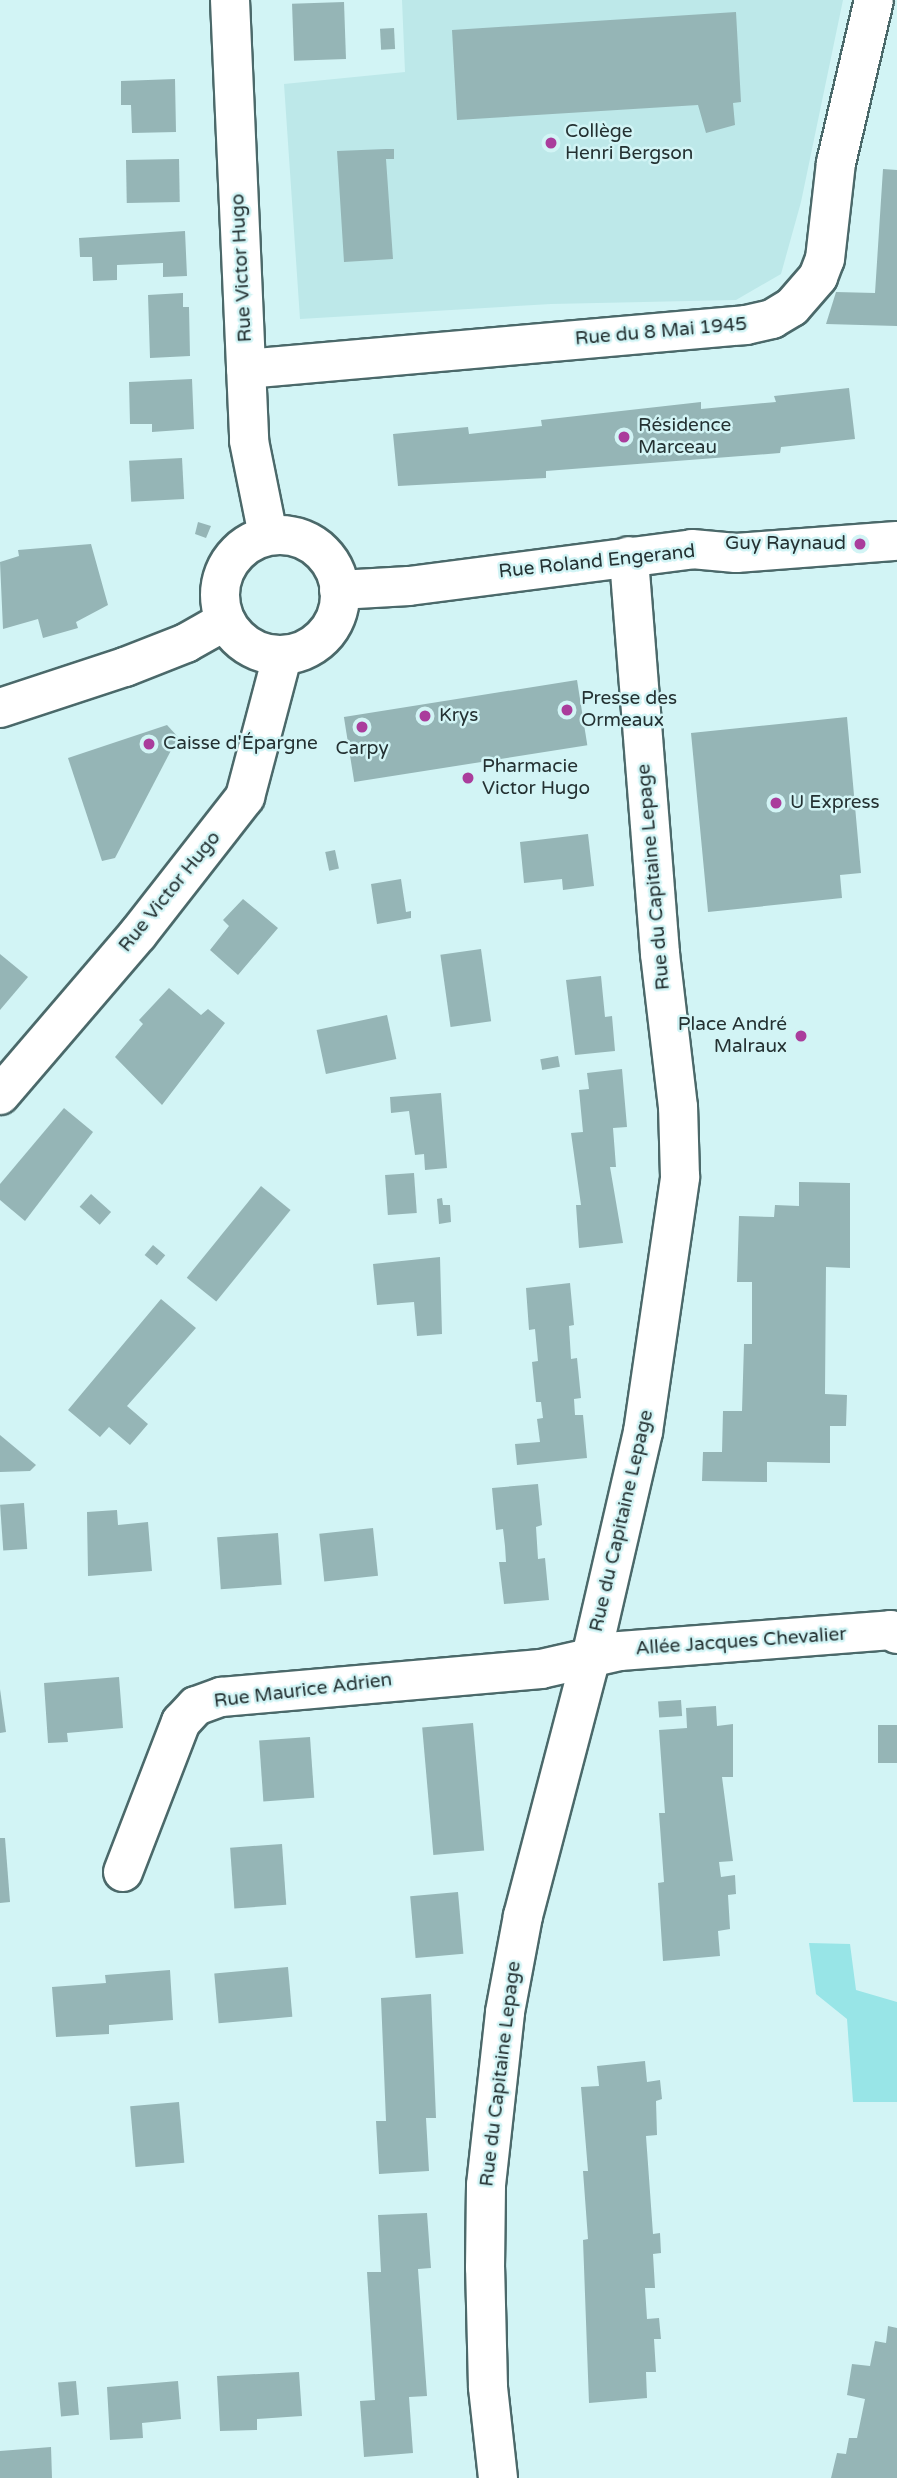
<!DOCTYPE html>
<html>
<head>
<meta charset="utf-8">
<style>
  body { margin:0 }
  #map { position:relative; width:897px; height:2478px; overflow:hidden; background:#d2f4f5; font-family:"Varela Round",sans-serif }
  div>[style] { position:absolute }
  .built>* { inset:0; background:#bde8e9 }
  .green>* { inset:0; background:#98e5e7 }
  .building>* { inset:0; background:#95b5b6; transform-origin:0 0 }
  .roads { filter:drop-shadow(2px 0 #4b696a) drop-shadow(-2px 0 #4b696a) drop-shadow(0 2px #4b696a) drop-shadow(0 -2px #4b696a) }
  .minor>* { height:38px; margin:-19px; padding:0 19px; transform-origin:19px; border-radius:19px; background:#fff }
  .minor>.ring { margin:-19px; padding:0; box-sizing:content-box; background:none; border:38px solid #fff; border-radius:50% }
  .dots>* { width:19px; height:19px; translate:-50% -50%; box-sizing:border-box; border:4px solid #d2f4f5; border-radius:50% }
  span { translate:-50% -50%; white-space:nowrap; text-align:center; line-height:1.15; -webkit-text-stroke:5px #d2f4f5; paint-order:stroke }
  .poi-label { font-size:19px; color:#243132 }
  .left { translate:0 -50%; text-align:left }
  .right { translate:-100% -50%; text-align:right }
  .street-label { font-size:19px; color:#243132 }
</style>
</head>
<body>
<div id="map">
  <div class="built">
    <i style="clip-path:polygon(402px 0,843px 0,801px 202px,781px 274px,736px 300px,551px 304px,300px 319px,284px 84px,405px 72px)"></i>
  </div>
  <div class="green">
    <i style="clip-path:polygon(809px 1943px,850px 1944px,856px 1990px,897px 2002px,897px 2102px,853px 2102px,847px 2019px,816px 1994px)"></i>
  </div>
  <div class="building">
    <i style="left:344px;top:2px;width:57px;height:52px;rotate:88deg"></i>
    <i style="clip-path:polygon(736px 12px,741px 102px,733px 103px,735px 125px,706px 133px,698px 105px,457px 120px,452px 30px)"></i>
    <i style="left:394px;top:28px;width:21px;height:14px;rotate:87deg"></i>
    <i style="clip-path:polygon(175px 79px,176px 132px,132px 133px,131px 105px,121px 105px,121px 81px)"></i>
    <i style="clip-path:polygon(386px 149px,394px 149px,394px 159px,386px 159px,393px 259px,344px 262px,337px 151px)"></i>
    <i style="left:179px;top:159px;width:43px;height:53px;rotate:89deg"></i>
    <i style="clip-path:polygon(883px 169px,897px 170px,897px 326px,826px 324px,836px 292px,875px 293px)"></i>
    <i style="clip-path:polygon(185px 231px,187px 276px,163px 277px,163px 263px,117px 265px,117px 280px,93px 281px,92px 257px,80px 257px,79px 238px)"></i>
    <i style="clip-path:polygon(183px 293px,183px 307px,189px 307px,190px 356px,150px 358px,148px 295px)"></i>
    <i style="clip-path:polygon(192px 379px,194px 429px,152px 432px,152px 424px,130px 424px,129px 382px)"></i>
    <i style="clip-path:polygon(849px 388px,855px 439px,781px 447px,780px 453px,546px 471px,546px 478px,398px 486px,393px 434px,468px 427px,469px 434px,542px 426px,541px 420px,701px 402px,701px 409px,776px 402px,774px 396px)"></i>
    <i style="left:182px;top:458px;width:41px;height:53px;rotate:87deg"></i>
    <i style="clip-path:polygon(198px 522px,211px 526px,206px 538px,195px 534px)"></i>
    <i style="clip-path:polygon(91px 544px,108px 605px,76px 622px,78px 628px,43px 638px,38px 619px,3px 629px,0 562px,19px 556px,18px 550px)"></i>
    <i style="left:577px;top:680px;width:66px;height:236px;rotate:81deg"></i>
    <i style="clip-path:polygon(847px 717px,861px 873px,840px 875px,842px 898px,708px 912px,691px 733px)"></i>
    <i style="clip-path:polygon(167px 725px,178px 737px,115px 858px,102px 861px,68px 758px)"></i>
    <i style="clip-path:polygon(588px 834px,594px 886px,563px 890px,562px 879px,524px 883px,520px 842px)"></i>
    <i style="left:335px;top:850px;width:19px;height:10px;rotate:78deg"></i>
    <i style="clip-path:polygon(401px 879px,406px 912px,411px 911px,411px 918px,377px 924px,371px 884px)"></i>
    <i style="clip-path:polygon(243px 899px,278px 928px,238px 975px,210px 950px,229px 926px,223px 920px)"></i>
    <i style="left:481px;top:949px;width:73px;height:41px;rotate:82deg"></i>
    <i style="clip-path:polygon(0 954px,28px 977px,0 1010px)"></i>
    <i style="clip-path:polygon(601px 976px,605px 1017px,612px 1016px,615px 1051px,575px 1055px,566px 980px)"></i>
    <i style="clip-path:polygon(169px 988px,201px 1015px,208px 1009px,225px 1023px,162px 1105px,115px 1057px,143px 1024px,139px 1020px)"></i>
    <i style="left:387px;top:1015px;width:45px;height:72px;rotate:78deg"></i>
    <i style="left:558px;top:1056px;width:11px;height:18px;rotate:80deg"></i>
    <i style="clip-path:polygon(622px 1069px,627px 1127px,613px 1128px,616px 1167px,610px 1167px,623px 1243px,579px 1248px,576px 1205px,581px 1205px,571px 1133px,583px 1132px,579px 1090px,589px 1089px,587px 1073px)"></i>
    <i style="clip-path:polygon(441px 1093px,447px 1168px,425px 1170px,424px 1154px,415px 1155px,409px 1111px,391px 1113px,390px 1097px)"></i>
    <i style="clip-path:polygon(64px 1108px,93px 1132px,25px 1221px,0 1200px,0 1184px)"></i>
    <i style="left:414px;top:1173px;width:40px;height:29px;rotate:86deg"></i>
    <i style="clip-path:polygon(799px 1182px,850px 1183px,850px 1268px,826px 1267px,825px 1394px,847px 1395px,846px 1426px,830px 1426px,830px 1463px,767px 1462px,767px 1482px,702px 1481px,703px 1452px,722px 1452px,723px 1411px,742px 1411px,744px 1344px,752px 1344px,752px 1282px,737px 1282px,739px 1216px,774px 1217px,775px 1205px,799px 1206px)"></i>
    <i style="left:261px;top:1186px;width:38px;height:118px;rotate:39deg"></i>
    <i style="left:91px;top:1194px;width:27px;height:17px;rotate:42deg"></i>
    <i style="clip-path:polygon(442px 1198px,443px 1205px,450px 1205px,451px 1222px,439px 1224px,437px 1199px)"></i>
    <i style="left:153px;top:1245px;width:16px;height:13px;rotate:40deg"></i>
    <i style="clip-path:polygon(440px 1257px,442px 1334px,417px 1336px,414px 1302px,377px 1305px,373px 1264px)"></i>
    <i style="clip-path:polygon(570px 1283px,574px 1325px,569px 1326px,571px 1359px,577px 1358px,581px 1398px,574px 1399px,575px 1415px,583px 1415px,587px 1458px,517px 1465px,515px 1444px,540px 1442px,537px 1419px,543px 1418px,541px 1402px,536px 1402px,532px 1362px,538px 1361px,535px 1329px,529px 1330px,526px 1288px)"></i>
    <i style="clip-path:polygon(161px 1299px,196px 1328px,127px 1406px,148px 1424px,130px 1445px,109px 1427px,100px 1437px,68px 1410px)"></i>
    <i style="clip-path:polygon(0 1435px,36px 1465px,30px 1471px,0 1472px)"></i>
    <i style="clip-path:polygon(538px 1484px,542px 1525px,536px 1527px,538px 1559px,545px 1558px,549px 1600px,504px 1604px,499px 1562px,506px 1562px,505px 1546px,503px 1529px,496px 1530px,492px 1488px)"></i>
    <i style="left:24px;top:1503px;width:46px;height:24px;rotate:86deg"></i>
    <i style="clip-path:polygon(117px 1510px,118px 1525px,148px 1522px,152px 1571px,88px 1576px,87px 1512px)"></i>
    <i style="left:373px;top:1528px;width:48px;height:54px;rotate:84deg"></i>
    <i style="left:278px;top:1533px;width:52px;height:61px;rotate:86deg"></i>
    <i style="clip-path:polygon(119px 1677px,123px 1728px,67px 1733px,68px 1742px,48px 1743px,44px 1683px)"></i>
    <i style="clip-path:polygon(0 1689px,6px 1732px,0 1733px)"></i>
    <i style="left:681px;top:1700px;width:16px;height:23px;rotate:86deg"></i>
    <i style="clip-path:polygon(716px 1706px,717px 1726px,733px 1724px,733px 1777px,722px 1777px,733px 1861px,719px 1862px,721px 1877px,735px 1875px,736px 1894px,728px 1895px,730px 1929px,718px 1931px,720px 1956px,663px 1961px,658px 1883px,664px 1882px,659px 1813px,665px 1813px,659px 1730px,687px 1728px,686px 1708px)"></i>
    <i style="left:473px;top:1723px;width:128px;height:51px;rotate:85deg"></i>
    <i style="left:897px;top:1725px;width:38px;height:19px;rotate:90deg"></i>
    <i style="left:310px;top:1737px;width:61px;height:51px;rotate:86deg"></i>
    <i style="clip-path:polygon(0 1838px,5px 1838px,10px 1902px,0 1903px)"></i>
    <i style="left:282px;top:1844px;width:61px;height:52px;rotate:86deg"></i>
    <i style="left:458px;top:1892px;width:62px;height:48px;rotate:85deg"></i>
    <i style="left:288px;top:1967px;width:50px;height:74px;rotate:85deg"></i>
    <i style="clip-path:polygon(170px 1970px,173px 2020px,109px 2025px,109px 2034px,56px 2037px,52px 1987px,106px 1983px,105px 1975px)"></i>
    <i style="clip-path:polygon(431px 1994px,436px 2118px,426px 2118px,429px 2171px,379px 2174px,376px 2121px,386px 2121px,381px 1998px)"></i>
    <i style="clip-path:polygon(645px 2061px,647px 2082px,660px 2080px,662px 2099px,656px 2101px,657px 2135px,646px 2136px,653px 2234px,660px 2233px,661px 2253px,653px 2254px,655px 2288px,645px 2288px,647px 2319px,659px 2318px,661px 2339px,654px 2339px,656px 2372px,646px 2372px,647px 2398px,589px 2403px,583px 2240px,588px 2239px,583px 2171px,588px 2171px,581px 2087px,599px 2086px,597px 2066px)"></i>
    <i style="left:179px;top:2102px;width:61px;height:49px;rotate:85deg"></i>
    <i style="clip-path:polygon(427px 2213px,431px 2268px,418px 2269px,427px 2396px,409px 2397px,413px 2453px,364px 2457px,360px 2401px,375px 2400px,367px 2272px,381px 2272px,378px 2215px)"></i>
    <i style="clip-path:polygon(888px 2326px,897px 2328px,897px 2478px,831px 2478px,837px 2453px,846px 2454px,849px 2438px,857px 2438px,865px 2399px,847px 2395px,852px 2364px,870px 2366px,875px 2341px,886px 2343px)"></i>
    <i style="clip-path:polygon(299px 2372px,302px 2416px,257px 2419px,257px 2430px,220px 2431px,217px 2376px)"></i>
    <i style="left:76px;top:2381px;width:34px;height:18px;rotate:85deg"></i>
    <i style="clip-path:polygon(178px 2381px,181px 2419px,142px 2423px,143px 2438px,110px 2440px,107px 2387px)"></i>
    <i style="clip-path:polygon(51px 2447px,52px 2478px,0 2478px,0 2451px)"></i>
  </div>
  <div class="roads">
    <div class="minor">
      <i style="left:230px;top:0;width:441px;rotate:87.5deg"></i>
      <i style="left:249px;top:441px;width:96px;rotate:78.6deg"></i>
      <i style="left:246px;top:369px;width:502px;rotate:-5.03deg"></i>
      <i style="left:746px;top:325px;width:27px;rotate:-13deg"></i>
      <i style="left:772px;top:319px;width:23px;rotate:-31deg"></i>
      <i style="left:792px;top:307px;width:40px;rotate:-49deg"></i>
      <i style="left:818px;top:277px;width:19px;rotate:-69deg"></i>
      <i style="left:825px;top:259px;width:97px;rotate:-83.5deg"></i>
      <i style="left:836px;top:163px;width:167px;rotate:-76.9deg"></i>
      <i class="ring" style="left:220px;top:535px;width:82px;height:82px"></i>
      <i style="left:339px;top:590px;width:70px;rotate:-3.3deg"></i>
      <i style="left:409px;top:586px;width:285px;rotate:-7.4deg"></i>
      <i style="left:692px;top:549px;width:44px;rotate:5.2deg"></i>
      <i style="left:736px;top:553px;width:161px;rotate:-4.3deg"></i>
      <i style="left:0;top:708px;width:132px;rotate:-18.2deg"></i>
      <i style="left:125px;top:667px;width:66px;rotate:-21.5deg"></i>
      <i style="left:186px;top:643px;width:45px;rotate:-29.4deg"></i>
      <i style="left:0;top:1095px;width:212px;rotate:-49.4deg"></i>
      <i style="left:138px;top:934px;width:174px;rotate:-52deg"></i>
      <i style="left:245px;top:797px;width:145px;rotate:-75.2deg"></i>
      <i style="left:123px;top:1872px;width:161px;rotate:-68.9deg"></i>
      <i style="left:181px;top:1722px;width:22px;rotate:-47deg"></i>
      <i style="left:196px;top:1706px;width:27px;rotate:-20deg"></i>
      <i style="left:221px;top:1697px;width:321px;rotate:-5deg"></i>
      <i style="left:541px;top:1669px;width:81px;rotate:-12.8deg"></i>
      <i style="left:620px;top:1651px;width:272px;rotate:-4.4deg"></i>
      <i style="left:891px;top:1630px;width:7px;rotate:34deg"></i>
      <i style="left:498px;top:2478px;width:92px;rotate:-96.3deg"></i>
      <i style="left:488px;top:2387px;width:119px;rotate:-91.4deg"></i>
      <i style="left:485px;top:2268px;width:83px;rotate:-89.3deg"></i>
      <i style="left:486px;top:2185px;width:174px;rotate:-83.7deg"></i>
      <i style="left:505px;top:2012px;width:98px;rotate:-79.4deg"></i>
      <i style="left:523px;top:1916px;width:268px;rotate:-75.3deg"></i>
      <i style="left:591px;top:1657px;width:231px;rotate:-77deg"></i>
      <i style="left:643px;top:1432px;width:258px;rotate:-81.7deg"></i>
      <i style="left:680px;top:1177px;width:70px;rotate:-91.6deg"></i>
      <i style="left:678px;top:1107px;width:155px;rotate:-96.7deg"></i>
      <i style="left:660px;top:953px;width:398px;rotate:-94.5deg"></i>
    </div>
  </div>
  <div class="dots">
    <i style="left:551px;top:143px;background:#aa3d9c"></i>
    <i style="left:624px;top:437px;background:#aa3d9c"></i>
    <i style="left:860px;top:544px;background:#aa3d9c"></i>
    <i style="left:567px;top:710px;background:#aa3d9c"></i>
    <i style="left:425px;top:716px;background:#aa3d9c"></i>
    <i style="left:362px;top:727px;background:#aa3d9c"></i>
    <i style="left:149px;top:744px;background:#aa3d9c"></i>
    <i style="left:468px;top:778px;background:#aa3d9c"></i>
    <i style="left:776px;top:803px;background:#aa3d9c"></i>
    <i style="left:801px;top:1036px;background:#aa3d9c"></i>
  </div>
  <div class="poi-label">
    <span class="left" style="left:565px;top:143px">Collège<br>Henri Bergson</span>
    <span class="left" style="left:638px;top:437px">Résidence<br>Marceau</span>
    <span class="right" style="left:846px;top:544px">Guy Raynaud</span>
    <span class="left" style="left:581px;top:710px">Presse des<br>Ormeaux</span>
    <span class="left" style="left:439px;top:716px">Krys</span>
    <span class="left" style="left:163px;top:744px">Caisse d'Épargne</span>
    <span style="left:362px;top:749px">Carpy</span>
    <span class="left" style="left:482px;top:778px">Pharmacie<br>Victor Hugo</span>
    <span class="left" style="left:790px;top:803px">U Express</span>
    <span class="right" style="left:787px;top:1036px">Place André<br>Malraux</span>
  </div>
  <div class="street-label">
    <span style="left:242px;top:268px;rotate:-93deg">Rue Victor Hugo</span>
    <span style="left:661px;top:332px;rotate:-5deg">Rue du 8 Mai 1945</span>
    <span style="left:597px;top:562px;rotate:-6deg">Rue Roland Engerand</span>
    <span style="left:654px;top:877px;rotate:-95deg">Rue du Capitaine Lepage</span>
    <span style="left:170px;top:892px;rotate:-51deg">Rue Victor Hugo</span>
    <span style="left:622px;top:1521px;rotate:-77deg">Rue du Capitaine Lepage</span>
    <span style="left:741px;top:1642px;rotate:-4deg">Allée Jacques Chevalier</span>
    <span style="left:303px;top:1691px;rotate:-7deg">Rue Maurice Adrien</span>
    <span style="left:501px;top:2074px;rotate:-83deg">Rue du Capitaine Lepage</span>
  </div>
</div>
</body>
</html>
